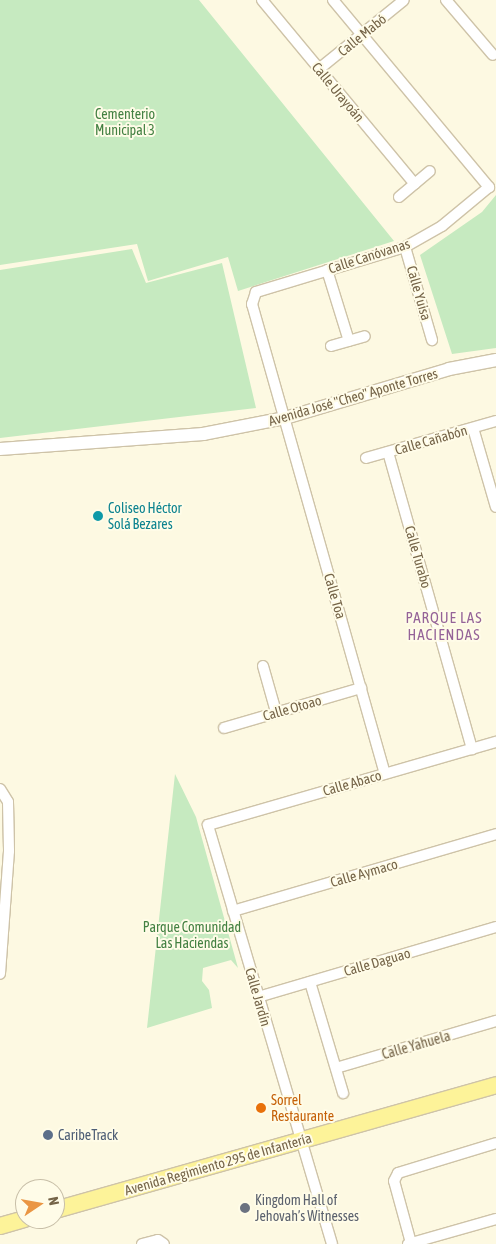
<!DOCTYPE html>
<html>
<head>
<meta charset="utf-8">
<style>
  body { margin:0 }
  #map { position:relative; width:496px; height:1244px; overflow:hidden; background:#fdf9e2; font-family:"Asap Condensed",sans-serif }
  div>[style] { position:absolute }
  .green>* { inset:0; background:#c6eac0 }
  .roads { filter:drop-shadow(1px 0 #cec3a8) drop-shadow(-1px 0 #cec3a8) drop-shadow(0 1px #cec3a8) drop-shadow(0 -1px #cec3a8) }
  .minor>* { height:10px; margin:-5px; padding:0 5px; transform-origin:5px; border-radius:5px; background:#fff }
  .tertiary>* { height:12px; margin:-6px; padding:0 6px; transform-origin:6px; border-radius:6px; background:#fff }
  .primary>* { height:16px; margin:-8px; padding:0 8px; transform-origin:8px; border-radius:8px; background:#fdf399 }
  .dots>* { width:14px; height:14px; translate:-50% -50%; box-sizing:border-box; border:2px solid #fffce8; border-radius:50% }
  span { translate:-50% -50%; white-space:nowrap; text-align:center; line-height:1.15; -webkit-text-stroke:4px #fffce8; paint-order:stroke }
  .street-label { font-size:14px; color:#756448 }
  .park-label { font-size:14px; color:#438142 }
  .culture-label { font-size:14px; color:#0d838f }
  .left { translate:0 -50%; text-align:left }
  .food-label { font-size:14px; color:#c56008 }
  .service-label { font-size:14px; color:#4e5e75 }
  .worship-label { font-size:14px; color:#5b616d }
  .neighbourhood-label { font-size:15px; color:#956398; letter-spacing:1px }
  .north { position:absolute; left:15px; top:1179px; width:50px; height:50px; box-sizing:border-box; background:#fffce8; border:1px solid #c8bfa8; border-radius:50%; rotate:78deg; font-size:14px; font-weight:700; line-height:20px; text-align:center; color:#756448 }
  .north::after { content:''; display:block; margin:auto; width:18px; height:22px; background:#ea9644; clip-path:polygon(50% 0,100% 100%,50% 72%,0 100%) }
</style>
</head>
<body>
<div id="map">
  <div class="green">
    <i style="clip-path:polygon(0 0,199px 0,394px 241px,238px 291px,228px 257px,148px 281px,137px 244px,0 265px)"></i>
    <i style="clip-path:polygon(496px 195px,496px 348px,452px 354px,420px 255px,482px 212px)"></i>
    <i style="clip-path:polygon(132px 249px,146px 283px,222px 263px,256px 408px,0 438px,0 270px)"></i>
    <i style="clip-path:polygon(175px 774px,196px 817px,238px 968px,231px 960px,203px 968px,202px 981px,209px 990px,212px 1008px,147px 1028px)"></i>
  </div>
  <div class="roads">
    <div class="minor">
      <i style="left:262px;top:0;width:239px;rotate:50.3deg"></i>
      <i style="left:333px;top:0;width:244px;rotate:50.2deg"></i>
      <i style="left:489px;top:187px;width:61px;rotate:140.3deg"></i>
      <i style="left:442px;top:226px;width:43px;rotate:150.4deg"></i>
      <i style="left:405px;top:247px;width:156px;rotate:163.2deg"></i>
      <i style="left:256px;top:292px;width:13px;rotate:108deg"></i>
      <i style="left:252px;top:304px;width:488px;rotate:74.2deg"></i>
      <i style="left:446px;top:0;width:72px;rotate:49.5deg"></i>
      <i style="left:319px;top:69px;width:109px;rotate:-39.1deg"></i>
      <i style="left:399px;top:197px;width:40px;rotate:-40deg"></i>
      <i style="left:405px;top:247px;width:97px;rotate:73.8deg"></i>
      <i style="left:327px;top:270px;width:74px;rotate:72.8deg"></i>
      <i style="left:331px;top:346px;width:35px;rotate:-16deg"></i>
      <i style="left:473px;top:428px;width:82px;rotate:73.8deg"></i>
      <i style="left:388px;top:452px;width:309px;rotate:74.2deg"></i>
      <i style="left:366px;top:458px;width:135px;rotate:-15.9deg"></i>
      <i style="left:263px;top:666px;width:48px;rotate:74.2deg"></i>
      <i style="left:224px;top:728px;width:143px;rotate:-16.3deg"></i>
      <i style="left:0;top:789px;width:15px;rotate:58deg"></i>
      <i style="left:8px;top:802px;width:49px;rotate:88.8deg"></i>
      <i style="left:9px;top:851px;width:123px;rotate:94.2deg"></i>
      <i style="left:233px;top:911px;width:274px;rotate:-16.3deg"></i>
      <i style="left:310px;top:982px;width:116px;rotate:73.4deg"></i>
      <i style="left:258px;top:997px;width:248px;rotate:-16.4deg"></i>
      <i style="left:336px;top:1068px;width:167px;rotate:-16.4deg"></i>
      <i style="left:411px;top:1243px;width:64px;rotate:-105.3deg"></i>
      <i style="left:394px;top:1181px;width:9px;rotate:-63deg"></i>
      <i style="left:398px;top:1173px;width:102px;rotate:-17deg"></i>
      <i style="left:142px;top:1244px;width:16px;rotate:-14deg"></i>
      <i style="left:158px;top:1240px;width:7px;rotate:34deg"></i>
      <i style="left:332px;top:1244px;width:437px;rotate:-106.5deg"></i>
      <i style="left:208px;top:825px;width:300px;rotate:-16.1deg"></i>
      <i style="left:408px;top:1244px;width:91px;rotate:-15.9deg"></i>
    </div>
    <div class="tertiary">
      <i style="left:0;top:449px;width:204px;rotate:-4.2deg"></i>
      <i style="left:203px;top:434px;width:84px;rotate:-11deg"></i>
      <i style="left:285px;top:418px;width:171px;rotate:-16.6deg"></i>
      <i style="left:449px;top:369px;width:48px;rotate:-10.8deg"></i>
    </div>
    <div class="primary">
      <i style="left:55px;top:1210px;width:458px;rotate:-15.8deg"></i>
      <i style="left:0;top:1226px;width:26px;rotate:-16deg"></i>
    </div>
  </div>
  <div class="dots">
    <i style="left:98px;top:516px;background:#0f9aa8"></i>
    <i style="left:261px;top:1108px;background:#e8710a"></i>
    <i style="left:48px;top:1135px;background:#5c6f8a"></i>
    <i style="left:245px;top:1208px;background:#6b7280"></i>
  </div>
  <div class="street-label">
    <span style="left:362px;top:35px;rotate:-39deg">Calle Mabó</span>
    <span style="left:338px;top:92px;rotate:50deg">Calle Urayoán</span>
    <span style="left:369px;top:256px;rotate:-18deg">Calle Canóvanas</span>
    <span style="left:419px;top:293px;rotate:74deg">Calle Yuisa</span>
    <span style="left:353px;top:397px;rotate:-16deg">Avenida José "Cheo" Aponte Torres</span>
    <span style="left:431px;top:440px;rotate:-16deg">Calle Cañabón</span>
    <span style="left:418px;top:557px;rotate:74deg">Calle Turabo</span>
    <span style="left:335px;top:596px;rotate:74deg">Calle Toa</span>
    <span style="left:292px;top:708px;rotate:-16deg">Calle Otoao</span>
    <span style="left:352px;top:783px;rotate:-16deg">Calle Abaco</span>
    <span style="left:364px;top:873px;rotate:-16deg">Calle Aymaco</span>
    <span style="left:377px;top:962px;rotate:-16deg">Calle Daguao</span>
    <span style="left:258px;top:997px;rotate:74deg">Calle Jardín</span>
    <span style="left:416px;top:1045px;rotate:-16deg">Calle Yahuela</span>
    <span style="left:218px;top:1164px;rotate:-16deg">Avenida Regimiento 295 de Infantería</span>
  </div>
  <div class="park-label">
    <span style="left:125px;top:122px">Cementerio<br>Municipal 3</span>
    <span style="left:192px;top:935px">Parque Comunidad<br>Las Haciendas</span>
  </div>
  <div class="culture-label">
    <span class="left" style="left:108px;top:516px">Coliseo Héctor<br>Solá Bezares</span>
  </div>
  <div class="food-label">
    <span class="left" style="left:271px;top:1108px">Sorrel<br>Restaurante</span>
  </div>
  <div class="service-label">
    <span class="left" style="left:58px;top:1135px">CaribeTrack</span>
  </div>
  <div class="worship-label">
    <span class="left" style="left:255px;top:1208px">Kingdom Hall of<br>Jehovah’s Witnesses</span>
  </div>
  <div class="neighbourhood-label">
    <span style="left:444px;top:626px">PARQUE LAS<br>HACIENDAS</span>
  </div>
  <div class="north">N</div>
</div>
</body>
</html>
